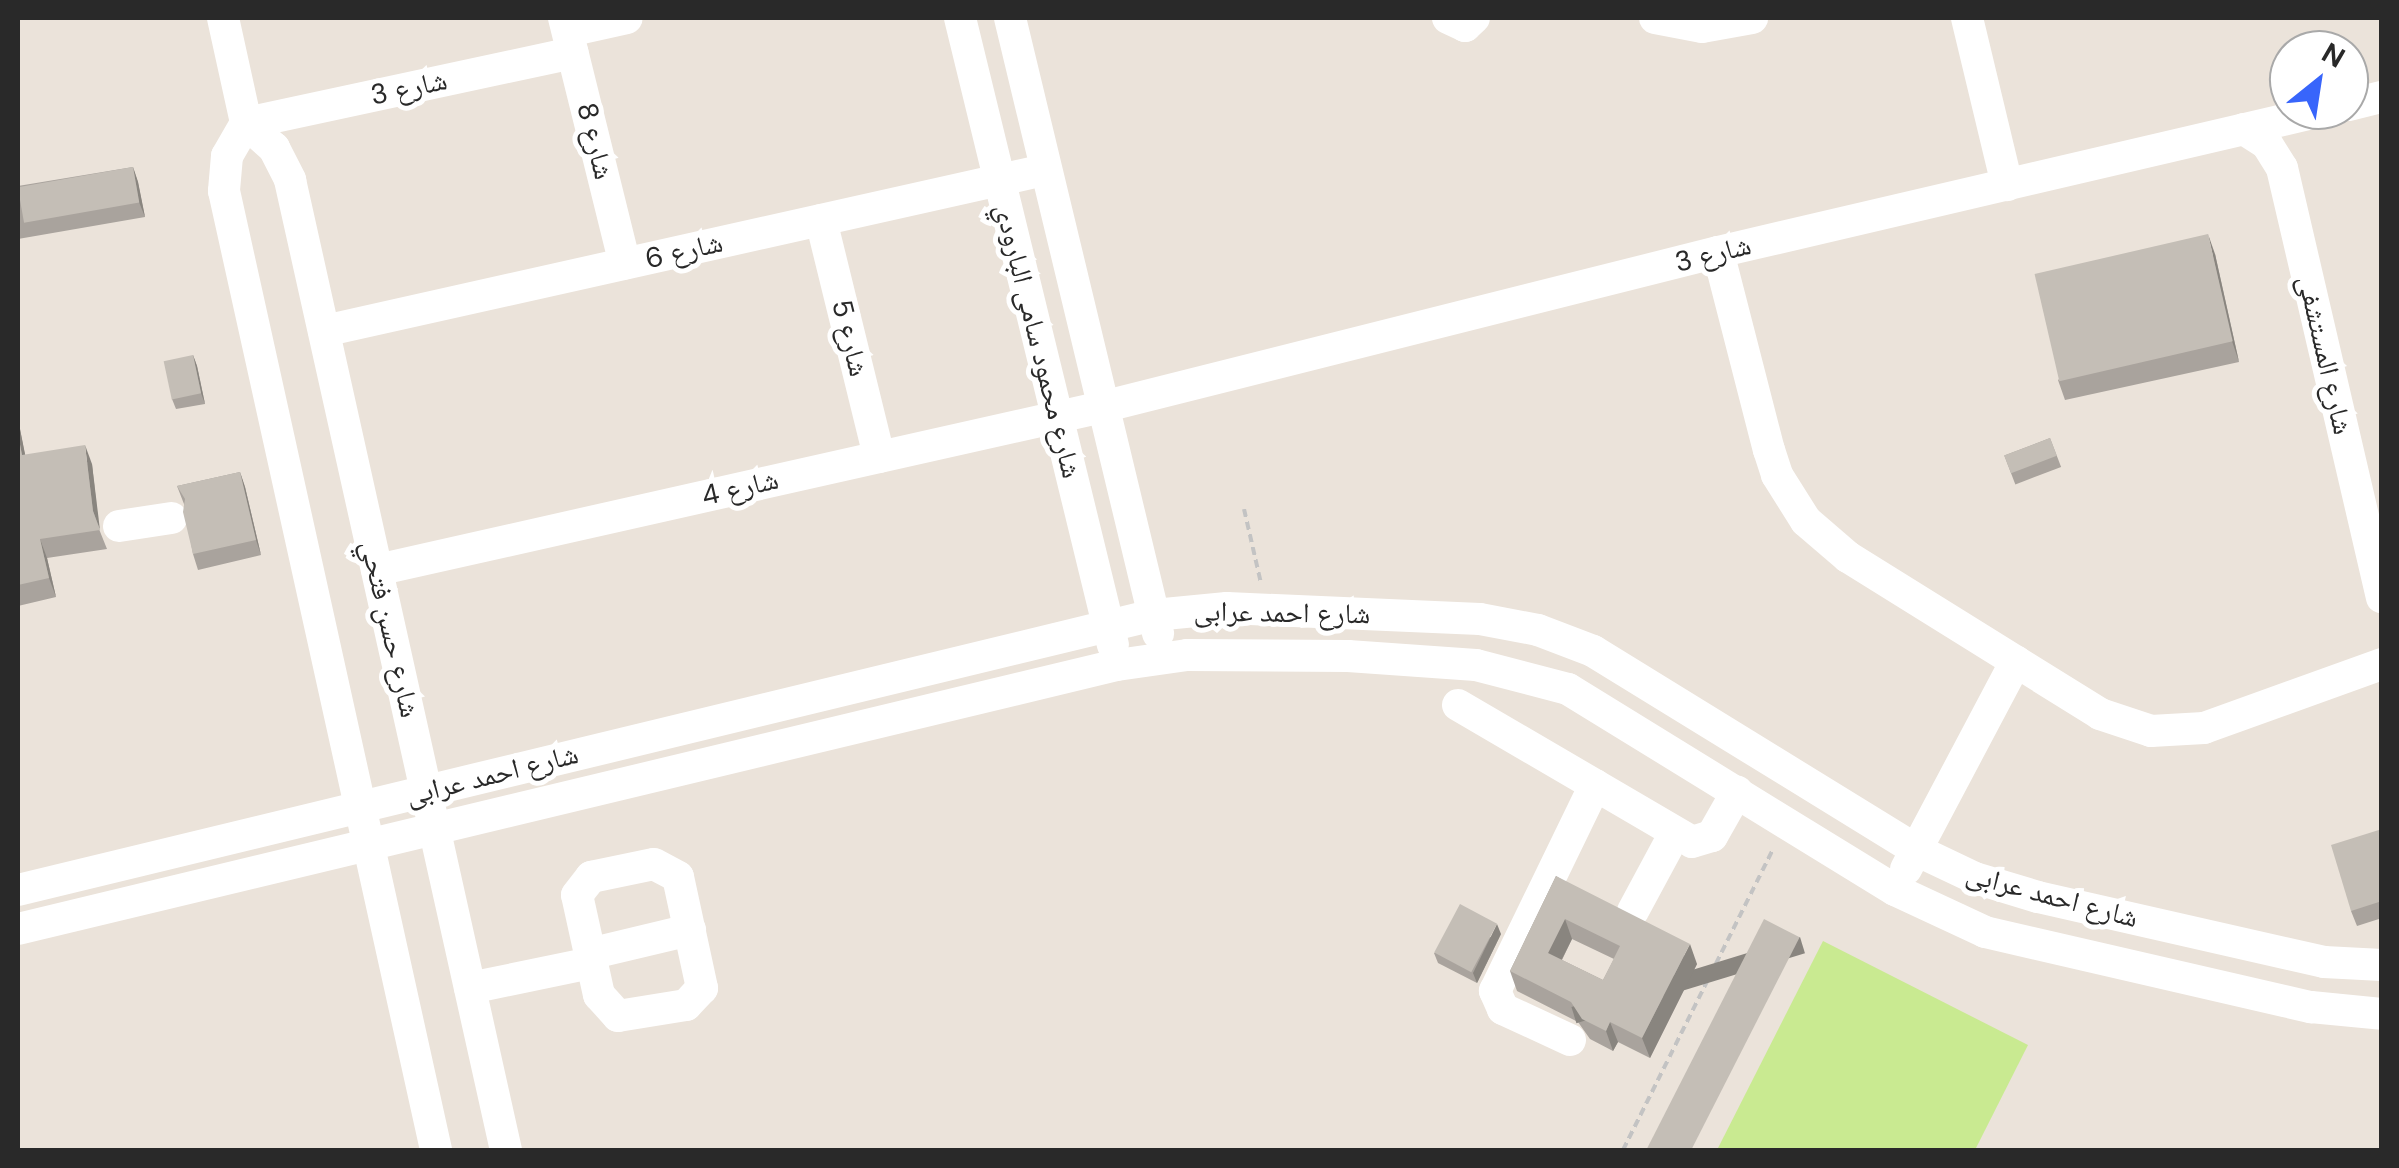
<!DOCTYPE html>
<html>
<head>
<meta charset="utf-8">
<style>
  body { margin:0 }
  #map { position:relative; width:2399px; height:1168px; overflow:hidden; background:#ebe3da; font-family:"DM Sans","Noto Naskh Arabic",sans-serif }
  div>[style] { position:absolute }
  .pitch>* { inset:0; background:#c9ea91 }
  .path>* { height:4px; margin-top:-2px; transform-origin:0; background:repeating-linear-gradient(90deg,#c3c3c3 0 8px,transparent 0 13px) }
  .minor>* { height:32px; margin:-16px; padding:0 16px; transform-origin:16px; border-radius:16px; background:#fff }
  .wall>* { inset:0; background:#a9a39d; transform-origin:0 0 }
  .shaded-wall>* { inset:0; background:#89857f; transform-origin:0 0 }
  .building>* { inset:0; background:#c4beb6; transform-origin:0 0 }
  span { translate:-50% -50%; white-space:nowrap; text-align:center; line-height:1.15; -webkit-text-stroke:10px #fff; paint-order:stroke }
  .street-label { font-size:28px; color:#292929 }
  .frame { position:absolute; inset:0; border:20px solid #292929; pointer-events:none }
  .north { position:absolute; left:2269px; top:30px; width:100px; height:100px; box-sizing:border-box; background:#fff; border:2px solid #a9a9a9; border-radius:50%; rotate:30deg; font-size:28px; font-weight:700; line-height:40px; text-align:center; color:#292929 }
  .north::after { content:''; display:block; margin:auto; width:35px; height:45px; background:#3865fb; clip-path:polygon(50% 0,100% 100%,50% 72%,0 100%) }
</style>
</head>
<body>
<div id="map">
  <div class="pitch">
    <i style="clip-path:polygon(1823px 941px,2028px 1045px,1975px 1150px,1717px 1150px)"></i>
  </div>
  <div class="path">
    <i style="left:1244px;top:509px;width:76px;rotate:77.1deg"></i>
    <i style="left:1623px;top:1150px;width:336px;rotate:-63.5deg"></i>
  </div>
  <div class="minor">
    <i style="left:223px;top:18px;width:107px;rotate:77.6deg"></i>
    <i style="left:246px;top:123px;width:38px;rotate:42deg"></i>
    <i style="left:274px;top:148px;width:36px;rotate:63deg"></i>
    <i style="left:290px;top:180px;width:994px;rotate:77.45deg"></i>
    <i style="left:564px;top:18px;width:253px;rotate:76.1deg"></i>
    <i style="left:960px;top:18px;width:645px;rotate:76.29deg"></i>
    <i style="left:1010px;top:18px;width:633px;rotate:76.47deg"></i>
    <i style="left:1448px;top:18px;width:19px;rotate:25deg"></i>
    <i style="left:1465px;top:26px;width:12px;rotate:-42deg"></i>
    <i style="left:1655px;top:18px;width:48px;rotate:10.8deg"></i>
    <i style="left:1702px;top:27px;width:51px;rotate:-10.2deg"></i>
    <i style="left:1967px;top:18px;width:172px;rotate:76.5deg"></i>
    <i style="left:568px;top:31px;width:60px;rotate:-12.4deg"></i>
    <i style="left:2349px;top:105px;width:34px;rotate:-14deg"></i>
    <i style="left:246px;top:123px;width:38px;rotate:120deg"></i>
    <i style="left:227px;top:156px;width:35px;rotate:95deg"></i>
    <i style="left:224px;top:191px;width:982px;rotate:77.53deg"></i>
    <i style="left:246px;top:123px;width:334px;rotate:-12.1deg"></i>
    <i style="left:2244px;top:129px;width:27px;rotate:33deg"></i>
    <i style="left:2267px;top:144px;width:28px;rotate:58deg"></i>
    <i style="left:2282px;top:168px;width:441px;rotate:76.9deg"></i>
    <i style="left:821px;top:220px;width:244px;rotate:76.2deg"></i>
    <i style="left:1718px;top:252px;width:204px;rotate:75.6deg"></i>
    <i style="left:1769px;top:450px;width:26px;rotate:72deg"></i>
    <i style="left:1777px;top:475px;width:54px;rotate:57.8deg"></i>
    <i style="left:1806px;top:521px;width:55px;rotate:40.6deg"></i>
    <i style="left:1848px;top:557px;width:297px;rotate:31.9deg"></i>
    <i style="left:2100px;top:714px;width:54px;rotate:18.4deg"></i>
    <i style="left:2151px;top:731px;width:53px;rotate:-3.2deg"></i>
    <i style="left:2204px;top:728px;width:189px;rotate:-19.8deg"></i>
    <i style="left:324px;top:331px;width:738px;rotate:-12.6deg"></i>
    <i style="left:119px;top:526px;width:53px;rotate:-8.7deg"></i>
    <i style="left:377px;top:570px;width:743px;rotate:-12.67deg"></i>
    <i style="left:1102px;top:407px;width:635px;rotate:-14.12deg"></i>
    <i style="left:1718px;top:252px;width:624px;rotate:-13.15deg"></i>
    <i style="left:1458px;top:705px;width:271px;rotate:30.3deg"></i>
    <i style="left:1692px;top:842px;width:21px;rotate:-17deg"></i>
    <i style="left:1712px;top:836px;width:51px;rotate:-60.4deg"></i>
    <i style="left:654px;top:864px;width:27px;rotate:28deg"></i>
    <i style="left:678px;top:877px;width:114px;rotate:77.8deg"></i>
    <i style="left:702px;top:988px;width:23px;rotate:133deg"></i>
    <i style="left:686px;top:1005px;width:69px;rotate:170.8deg"></i>
    <i style="left:618px;top:1016px;width:28px;rotate:-132deg"></i>
    <i style="left:599px;top:995px;width:102px;rotate:-102.4deg"></i>
    <i style="left:577px;top:895px;width:23px;rotate:-52deg"></i>
    <i style="left:591px;top:877px;width:64px;rotate:-11.7deg"></i>
    <i style="left:1906px;top:869px;width:235px;rotate:-62.1deg"></i>
    <i style="left:18px;top:890px;width:1169px;rotate:-13.61deg"></i>
    <i style="left:1154px;top:615px;width:73px;rotate:-5.5deg"></i>
    <i style="left:1227px;top:608px;width:253px;rotate:2.5deg"></i>
    <i style="left:1480px;top:619px;width:59px;rotate:10.7deg"></i>
    <i style="left:1538px;top:630px;width:59px;rotate:20.9deg"></i>
    <i style="left:1593px;top:651px;width:379px;rotate:31.6deg"></i>
    <i style="left:1916px;top:850px;width:65px;rotate:25.4deg"></i>
    <i style="left:1975px;top:878px;width:66px;rotate:16.8deg"></i>
    <i style="left:2038px;top:897px;width:293px;rotate:12.8deg"></i>
    <i style="left:2324px;top:962px;width:58px;rotate:3deg"></i>
    <i style="left:1633px;top:911px;width:89px;rotate:-61.7deg"></i>
    <i style="left:18px;top:929px;width:1130px;rotate:-13.51deg"></i>
    <i style="left:1117px;top:665px;width:71px;rotate:-8.1deg"></i>
    <i style="left:1187px;top:655px;width:161px;rotate:0.4deg"></i>
    <i style="left:1348px;top:656px;width:128px;rotate:4deg"></i>
    <i style="left:1476px;top:665px;width:95px;rotate:14.6deg"></i>
    <i style="left:1568px;top:689px;width:384px;rotate:31.6deg"></i>
    <i style="left:1895px;top:890px;width:99px;rotate:25deg"></i>
    <i style="left:1985px;top:932px;width:335px;rotate:13deg"></i>
    <i style="left:2311px;top:1007px;width:71px;rotate:5.6deg"></i>
    <i style="left:589px;top:954px;width:104px;rotate:-13.4deg"></i>
    <i style="left:470px;top:988px;width:124px;rotate:-11.7deg"></i>
    <i style="left:1570px;top:1040px;width:74px;rotate:-155.2deg"></i>
    <i style="left:1503px;top:1009px;width:20px;rotate:-114deg"></i>
    <i style="left:1495px;top:991px;width:229px;rotate:-64.1deg"></i>
  </div>
  <div class="wall">
    <i style="clip-path:polygon(133px 167px,138px 182px,145px 217px,18px 239px,18px 186px)"></i>
    <i style="clip-path:polygon(2215px 254px,2239px 362px,2065px 400px,2058px 380px)"></i>
    <i style="clip-path:polygon(193px 355px,197px 366px,205px 404px,176px 409px,172px 399px)"></i>
    <i style="clip-path:polygon(18px 419px,25px 455px,92px 464px,99px 529px,107px 549px,47px 558px,56px 597px,18px 606px)"></i>
    <i style="left:2050px;top:438px;width:31px;height:49px;rotate:69deg"></i>
    <i style="clip-path:polygon(240px 472px,245px 487px,261px 555px,198px 570px,193px 554px,184px 504px,177px 486px)"></i>
    <i style="clip-path:polygon(2382px 829px,2382px 918px,2357px 926px,2351px 911px)"></i>
    <i style="clip-path:polygon(evenodd,1556px 876px,1697px 964px,1650px 1058px,1618px 1042px,1613px 1051px,1590px 1039px,1578px 1022px,1517px 991px,1510px 971px,1556px 876px,1572px 939px,1614px 959px,1603px 980px,1562px 960px,1572px 939px)"></i>
    <i style="clip-path:polygon(1501px 934px,1477px 983px,1438px 963px,1434px 953px)"></i>
  </div>
  <div class="shaded-wall">
    <i style="clip-path:polygon(133px 167px,138px 182px,145px 217px,139px 202px)"></i>
    <i style="clip-path:polygon(2208px 234px,2215px 254px,2239px 362px,2232px 341px)"></i>
    <i style="clip-path:polygon(193px 355px,197px 366px,205px 404px,201px 393px)"></i>
    <i style="clip-path:polygon(18px 419px,29px 474px,22px 455px,18px 434px)"></i>
    <i style="clip-path:polygon(85px 445px,92px 464px,100px 530px,93px 511px)"></i>
    <i style="clip-path:polygon(240px 472px,245px 487px,261px 555px,256px 540px)"></i>
    <i style="clip-path:polygon(40px 539px,47px 558px,56px 597px,49px 578px)"></i>
    <i style="clip-path:polygon(1565px 919px,1572px 939px,1555px 973px,1548px 953px)"></i>
    <i style="clip-path:polygon(1497px 924px,1501px 934px,1477px 983px,1473px 973px)"></i>
    <i style="left:1800px;top:937px;width:17px;height:239px;rotate:73deg"></i>
    <i style="clip-path:polygon(1690px 944px,1697px 964px,1650px 1058px,1642px 1038px)"></i>
    <i style="clip-path:polygon(1610px 1022px,1618px 1042px,1613px 1051px,1606px 1031px)"></i>
  </div>
  <div class="building">
    <i style="left:133px;top:167px;width:36px;height:117px;rotate:80deg"></i>
    <i style="left:2208px;top:234px;width:110px;height:178px;rotate:77deg"></i>
    <i style="left:193px;top:355px;width:39px;height:30px;rotate:78deg"></i>
    <i style="clip-path:polygon(18px 434px,22px 455px,85px 445px,93px 511px,100px 530px,40px 539px,49px 578px,18px 585px)"></i>
    <i style="left:2050px;top:438px;width:19px;height:49px;rotate:69deg"></i>
    <i style="clip-path:polygon(240px 472px,256px 540px,193px 554px,183px 512px,185px 499px,177px 486px)"></i>
    <i style="clip-path:polygon(2382px 829px,2382px 901px,2351px 911px,2331px 845px)"></i>
    <i style="clip-path:polygon(evenodd,1556px 876px,1690px 944px,1642px 1038px,1610px 1022px,1606px 1031px,1582px 1019px,1571px 1002px,1510px 971px,1556px 876px,1565px 919px,1620px 946px,1603px 980px,1548px 953px,1565px 919px)"></i>
    <i style="left:1460px;top:904px;width:42px;height:55px;rotate:28deg"></i>
    <i style="left:1764px;top:919px;width:40px;height:259px;rotate:27deg"></i>
  </div>
  <div class="street-label">
    <span style="left:409px;top:88px;rotate:-12deg">شارع 3</span>
    <span style="left:595px;top:141px;rotate:76deg">شارع 8</span>
    <span style="left:684px;top:251px;rotate:-13deg">شارع 6</span>
    <span style="left:1713px;top:254px;rotate:-14deg">شارع 3</span>
    <span style="left:850px;top:338px;rotate:76deg">شارع 5</span>
    <span style="left:1038px;top:341px;rotate:76deg">شارع محمود سامى البارودي</span>
    <span style="left:2325px;top:355px;rotate:77deg">شارع المستشفى</span>
    <span style="left:740px;top:488px;rotate:-13deg">شارع 4</span>
    <span style="left:1282px;top:613px;rotate:1deg">شارع احمد عرابى</span>
    <span style="left:390px;top:629px;rotate:77deg">شارع حسن فتحي</span>
    <span style="left:492px;top:775px;rotate:-14deg">شارع احمد عرابى</span>
    <span style="left:2052px;top:896px;rotate:15deg">شارع احمد عرابى</span>
  </div>
  <div class="frame"></div>
  <div class="north">N</div>
</div>
</body>
</html>
